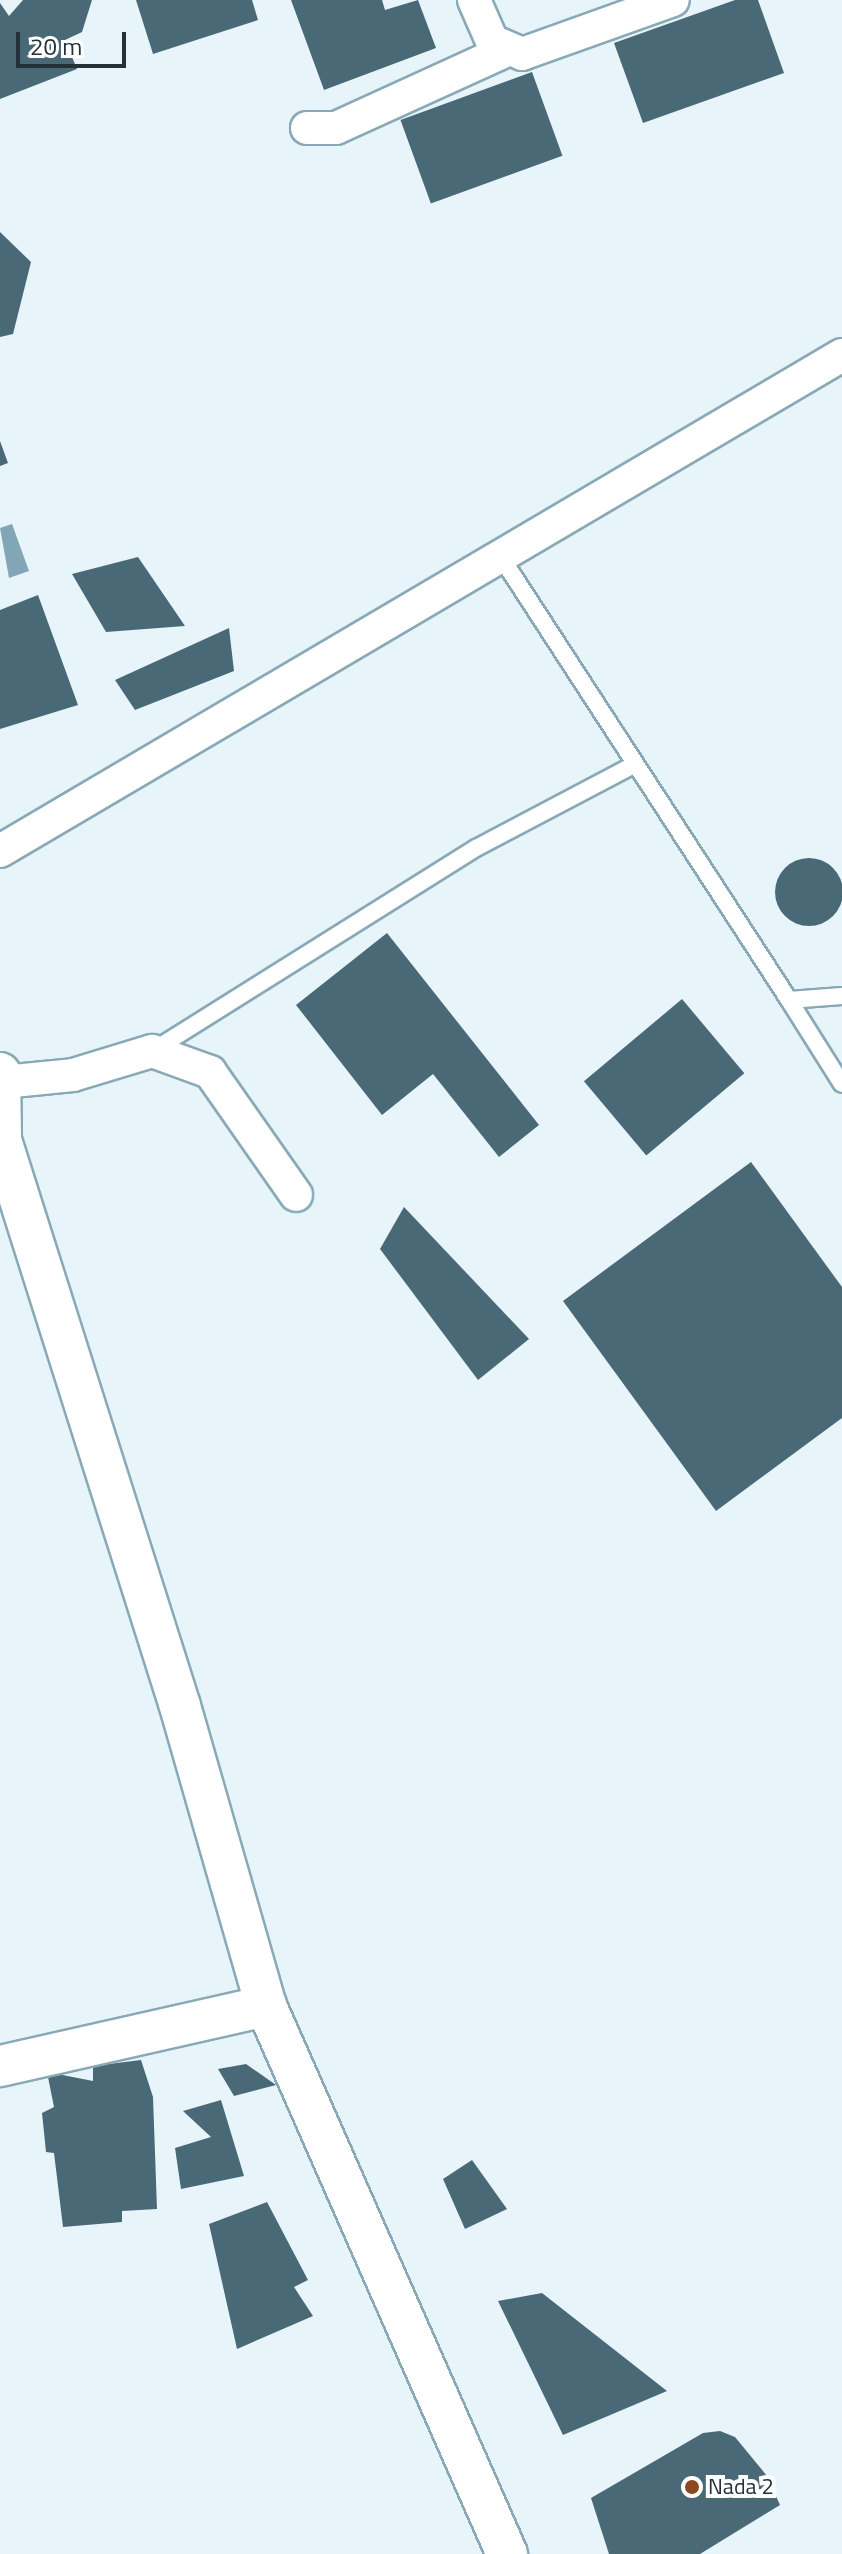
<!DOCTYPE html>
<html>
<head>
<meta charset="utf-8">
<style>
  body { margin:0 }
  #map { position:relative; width:842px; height:2554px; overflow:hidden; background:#e7f5fb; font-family:"Titillium Web",sans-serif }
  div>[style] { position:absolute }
  .water>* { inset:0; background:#82a6b6 }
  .building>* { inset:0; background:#4a6976; transform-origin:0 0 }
  .round { border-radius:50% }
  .roads { filter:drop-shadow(2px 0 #89a9b7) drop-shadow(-2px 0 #89a9b7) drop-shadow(0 2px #89a9b7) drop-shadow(0 -2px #89a9b7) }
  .service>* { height:16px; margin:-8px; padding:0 8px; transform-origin:8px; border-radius:8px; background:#fff }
  .minor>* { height:32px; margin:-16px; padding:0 16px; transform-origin:16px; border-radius:16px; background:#fff }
  .tertiary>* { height:40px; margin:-20px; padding:0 20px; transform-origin:20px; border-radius:20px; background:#fff }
  .dots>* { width:22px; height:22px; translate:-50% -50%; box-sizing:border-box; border:4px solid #fff; border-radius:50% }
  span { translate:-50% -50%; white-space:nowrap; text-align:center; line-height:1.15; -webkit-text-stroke:8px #fff; paint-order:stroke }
  .poi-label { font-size:22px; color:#243237 }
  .left { translate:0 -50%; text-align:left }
  .scale { position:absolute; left:16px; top:32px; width:110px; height:36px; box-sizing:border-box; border:4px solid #243237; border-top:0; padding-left:10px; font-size:24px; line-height:28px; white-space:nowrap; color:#243237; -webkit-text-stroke:6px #fff; paint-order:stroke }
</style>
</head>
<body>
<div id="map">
  <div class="water">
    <i style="clip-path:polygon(12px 524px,29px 571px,9px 578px,0 528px)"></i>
  </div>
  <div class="building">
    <i style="clip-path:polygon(23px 0,92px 0,82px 32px,65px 40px,77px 69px,0 99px,0 3px,9px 16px)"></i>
    <i style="clip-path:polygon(136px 0,252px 0,258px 20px,153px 54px)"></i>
    <i style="clip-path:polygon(291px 0,382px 0,385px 10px,418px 0,436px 48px,324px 90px)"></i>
    <i style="clip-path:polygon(735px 0,758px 0,784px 73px,643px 123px,614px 43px)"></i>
    <i style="left:532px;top:72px;width:89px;height:140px;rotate:70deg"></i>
    <i style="clip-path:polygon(0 232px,31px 262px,13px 334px,0 337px)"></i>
    <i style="clip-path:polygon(0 441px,8px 463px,0 466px)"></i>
    <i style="clip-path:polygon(138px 557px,185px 626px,106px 632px,72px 574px)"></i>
    <i style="clip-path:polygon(38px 595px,78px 705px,0 729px,0 610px)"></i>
    <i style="clip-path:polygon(229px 628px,234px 671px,135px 710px,115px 680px)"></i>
    <i class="round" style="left:775px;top:858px;width:68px;height:68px"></i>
    <i style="clip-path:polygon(387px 933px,539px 1125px,499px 1157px,433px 1074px,382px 1115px,296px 1005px)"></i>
    <i style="left:682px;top:999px;width:97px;height:128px;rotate:50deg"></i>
    <i style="clip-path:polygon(751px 1162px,842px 1287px,842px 1418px,716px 1511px,563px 1301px)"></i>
    <i style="clip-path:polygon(404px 1207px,529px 1339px,478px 1380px,380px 1249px)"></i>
    <i style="clip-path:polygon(141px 2060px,153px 2097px,157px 2209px,122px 2211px,122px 2222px,63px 2227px,54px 2153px,46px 2152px,42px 2113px,54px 2107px,47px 2072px,93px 2081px,93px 2066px)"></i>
    <i style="clip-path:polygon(246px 2064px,276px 2085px,234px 2096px,218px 2069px)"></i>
    <i style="clip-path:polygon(221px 2100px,244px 2176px,181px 2189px,175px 2148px,211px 2137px,183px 2111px)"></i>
    <i style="clip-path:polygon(472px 2160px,507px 2209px,465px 2229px,443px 2179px)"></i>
    <i style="clip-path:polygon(267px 2202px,308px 2280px,294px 2287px,313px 2316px,237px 2349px,209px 2224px)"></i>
    <i style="clip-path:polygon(542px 2293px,667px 2391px,563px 2435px,498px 2301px)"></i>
    <i style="clip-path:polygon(720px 2431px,735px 2437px,767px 2476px,780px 2505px,700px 2554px,609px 2554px,591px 2498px,703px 2433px)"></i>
  </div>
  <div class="roads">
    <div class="service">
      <i style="left:501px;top:557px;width:528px;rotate:56.97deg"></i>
      <i style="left:789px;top:1000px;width:53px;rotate:-4.3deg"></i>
      <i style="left:789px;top:1000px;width:99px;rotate:57.8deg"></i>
      <i style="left:154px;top:1050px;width:380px;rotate:-32.1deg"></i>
      <i style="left:476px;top:848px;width:180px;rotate:-27.8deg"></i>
    </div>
    <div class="minor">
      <i style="left:474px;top:0;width:45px;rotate:66.3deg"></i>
      <i style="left:492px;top:41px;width:33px;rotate:23deg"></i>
      <i style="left:522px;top:54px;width:160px;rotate:-19.7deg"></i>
      <i style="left:307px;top:128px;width:29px"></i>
      <i style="left:336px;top:128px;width:186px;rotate:-24.5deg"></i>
      <i style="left:0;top:851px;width:977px;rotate:-30.5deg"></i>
      <i style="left:3px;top:1082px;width:70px;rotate:-5.7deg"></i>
      <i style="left:73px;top:1075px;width:83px;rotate:-16.9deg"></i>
      <i style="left:152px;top:1051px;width:62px;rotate:19.9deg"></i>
      <i style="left:210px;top:1072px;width:150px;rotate:55deg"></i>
    </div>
    <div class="tertiary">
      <i style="left:0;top:1073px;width:67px;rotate:89.1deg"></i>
      <i style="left:1px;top:1140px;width:594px;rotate:72.45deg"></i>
      <i style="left:180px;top:1706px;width:312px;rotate:74deg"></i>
      <i style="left:266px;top:2006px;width:599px;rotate:66.26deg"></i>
      <i style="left:0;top:2066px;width:273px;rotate:-12.7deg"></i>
    </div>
  </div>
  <div class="dots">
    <i style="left:692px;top:2487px;background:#8d4721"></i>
  </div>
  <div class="poi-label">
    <span class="left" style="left:708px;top:2487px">Nada 2</span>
  </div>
  <div class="scale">20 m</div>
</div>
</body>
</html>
